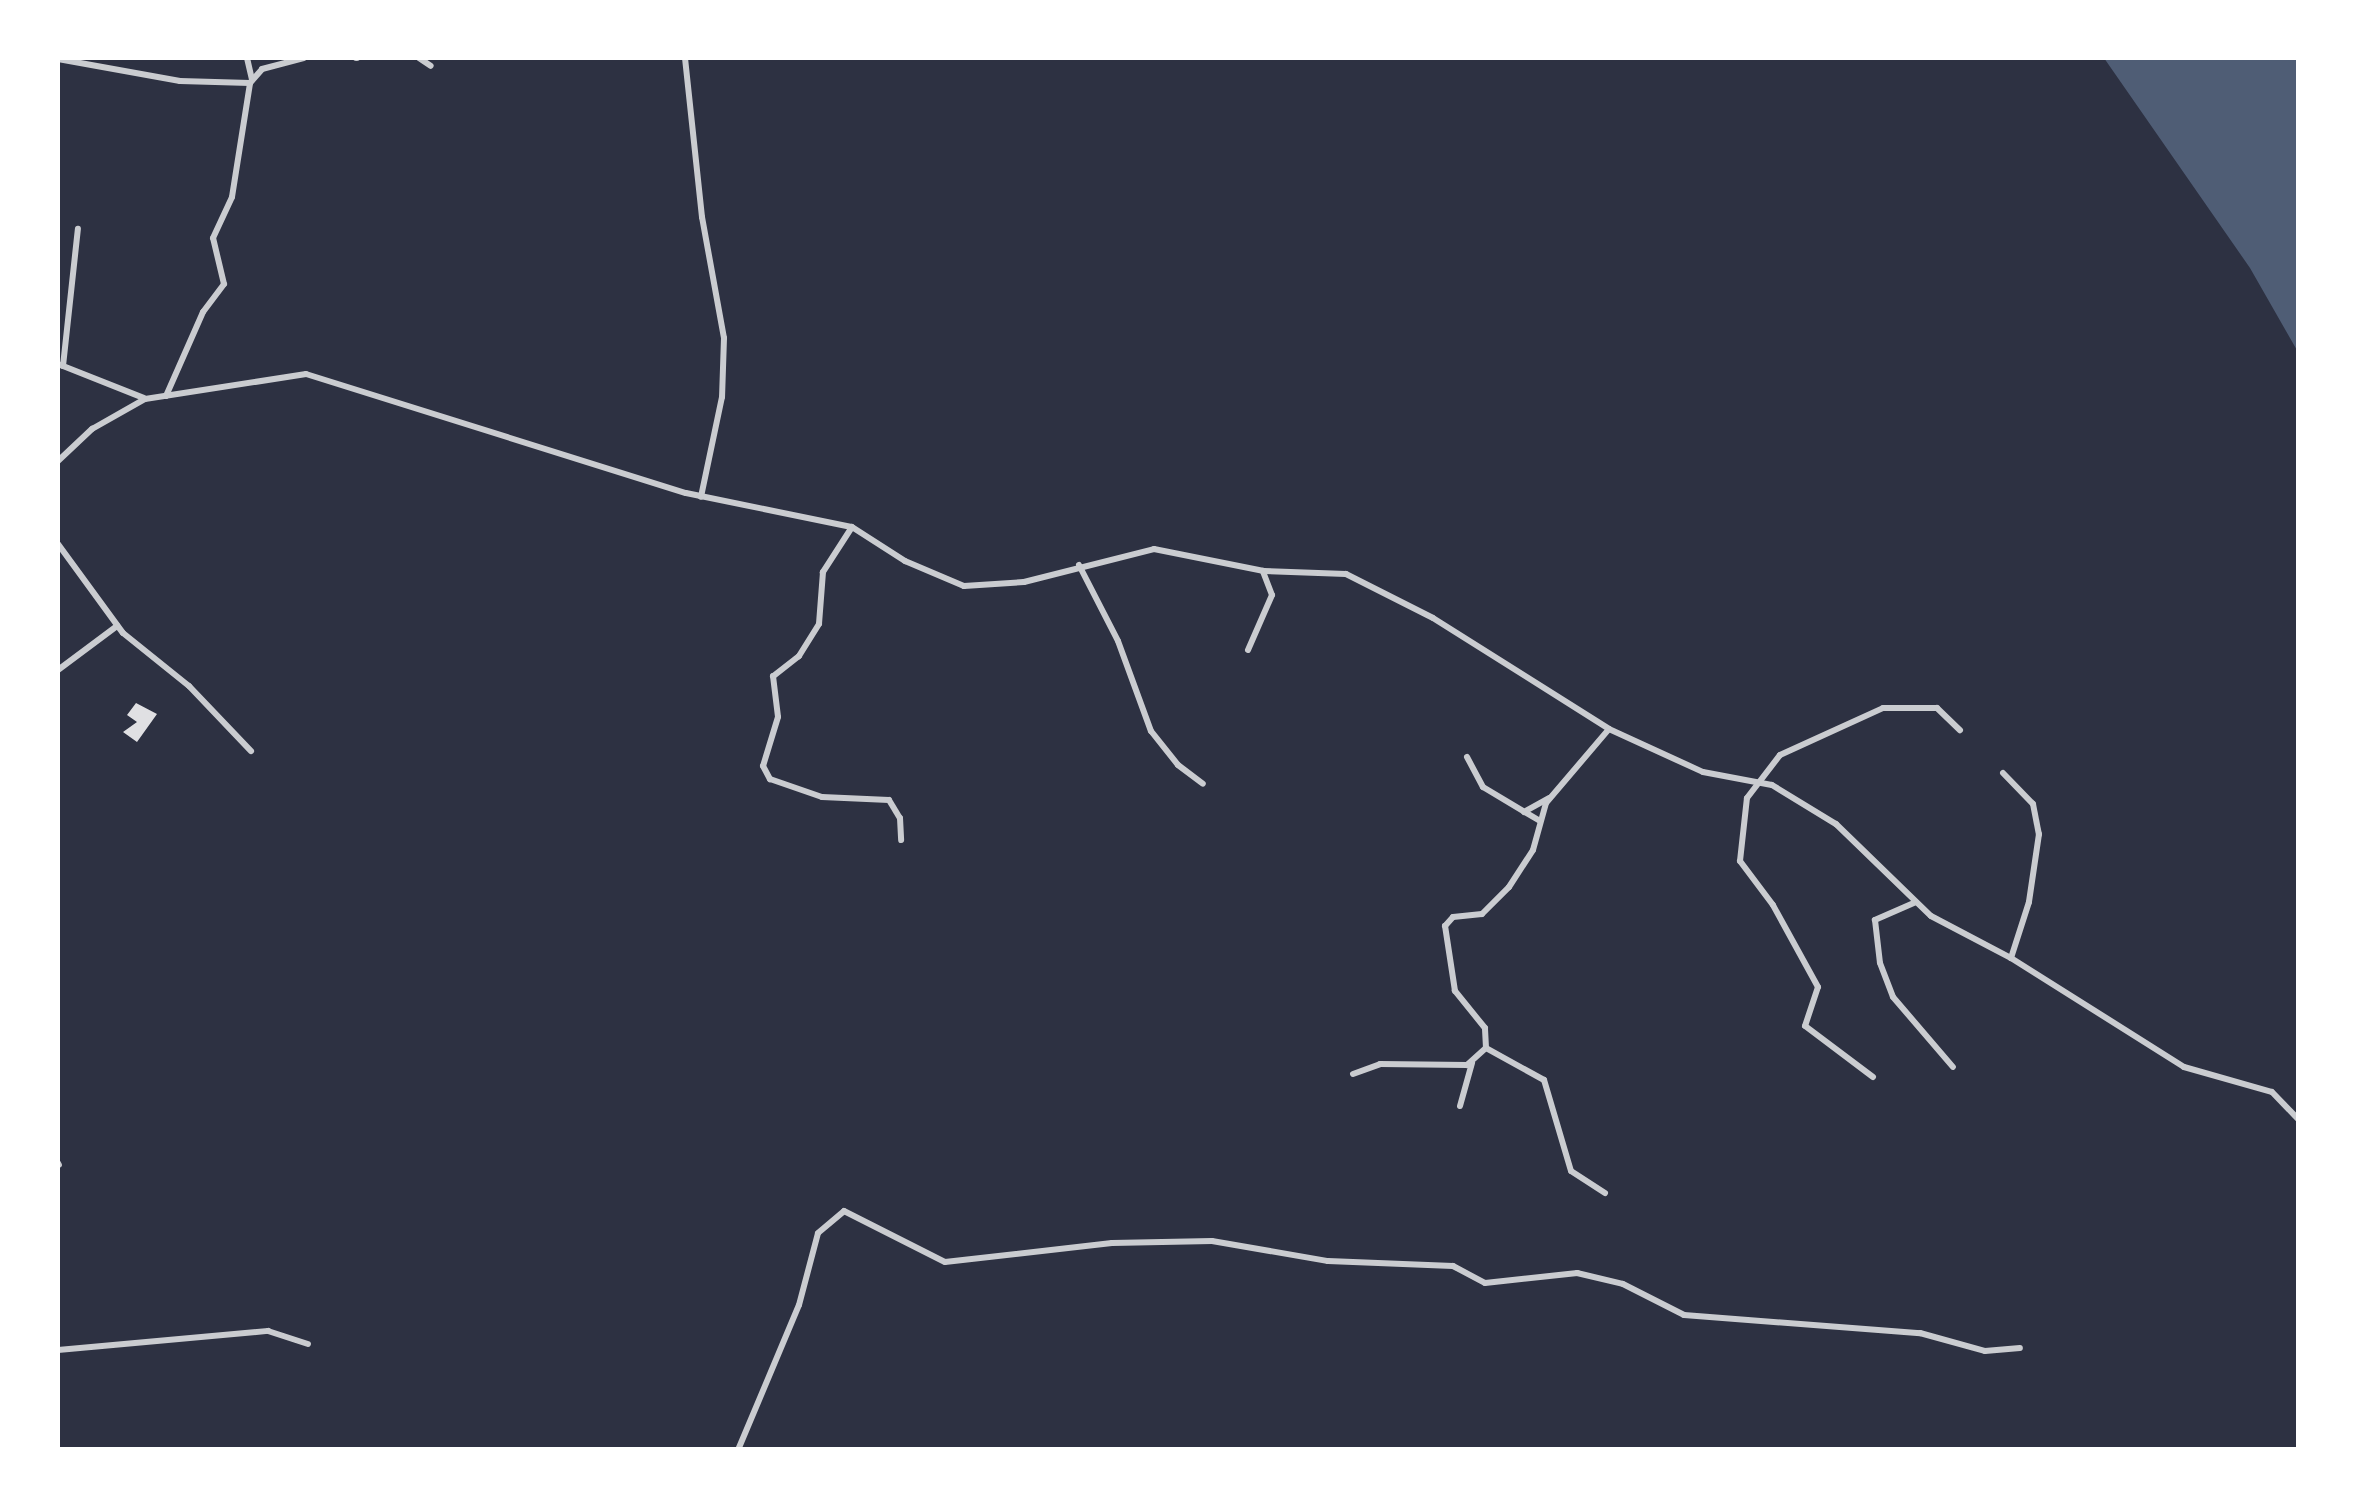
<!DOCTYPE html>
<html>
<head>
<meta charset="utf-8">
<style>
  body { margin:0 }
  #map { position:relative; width:2356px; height:1507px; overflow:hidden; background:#2d3142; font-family:"Exo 2",sans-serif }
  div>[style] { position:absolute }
  .water>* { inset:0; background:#4f5d75 }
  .building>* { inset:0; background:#e0e0e3 }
  .minor>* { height:6px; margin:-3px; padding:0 3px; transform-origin:3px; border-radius:3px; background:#caccd0 }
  span { translate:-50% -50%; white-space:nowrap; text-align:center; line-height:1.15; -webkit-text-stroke:10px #fff; paint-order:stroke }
  .frame { position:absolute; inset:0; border:60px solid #fff; pointer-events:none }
</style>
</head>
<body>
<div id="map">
  <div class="water">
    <i style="clip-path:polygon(2104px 58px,2298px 58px,2298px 352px,2250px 268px)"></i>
  </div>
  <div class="building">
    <i style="clip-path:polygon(136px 703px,157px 714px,137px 742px,123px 732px,137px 722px,127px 715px)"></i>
  </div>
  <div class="minor">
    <i style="left:247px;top:58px;width:22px;rotate:77deg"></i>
    <i style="left:356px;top:58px;width:1px"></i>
    <i style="left:419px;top:58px;width:14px;rotate:34deg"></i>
    <i style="left:685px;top:58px;width:160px;rotate:83.9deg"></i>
    <i style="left:702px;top:217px;width:123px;rotate:79.7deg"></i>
    <i style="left:724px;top:338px;width:59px;rotate:91.9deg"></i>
    <i style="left:722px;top:397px;width:102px;rotate:101.9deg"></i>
    <i style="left:58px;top:59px;width:124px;rotate:10.2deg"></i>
    <i style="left:180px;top:81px;width:70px;rotate:1.6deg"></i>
    <i style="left:58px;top:364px;width:92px;rotate:21.6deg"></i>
    <i style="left:63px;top:366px;width:138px;rotate:-83.8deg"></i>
    <i style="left:166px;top:396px;width:92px;rotate:-66.2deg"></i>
    <i style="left:203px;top:312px;width:35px;rotate:-53deg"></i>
    <i style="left:224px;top:284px;width:47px;rotate:-103.4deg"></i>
    <i style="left:213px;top:238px;width:45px;rotate:-65.1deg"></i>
    <i style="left:232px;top:197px;width:115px;rotate:-81deg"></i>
    <i style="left:250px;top:83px;width:18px;rotate:-49deg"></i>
    <i style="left:262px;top:69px;width:43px;rotate:-14.7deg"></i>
    <i style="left:58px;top:461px;width:47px;rotate:-43.3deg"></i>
    <i style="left:92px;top:429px;width:61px;rotate:-29.5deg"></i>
    <i style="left:145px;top:399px;width:163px;rotate:-8.8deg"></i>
    <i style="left:306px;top:374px;width:398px;rotate:17.4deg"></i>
    <i style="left:686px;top:493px;width:169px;rotate:11.6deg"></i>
    <i style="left:852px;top:527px;width:63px;rotate:32.7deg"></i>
    <i style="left:905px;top:561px;width:64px;rotate:23deg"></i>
    <i style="left:964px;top:586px;width:60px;rotate:-3.8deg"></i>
    <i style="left:1024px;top:582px;width:134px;rotate:-14.2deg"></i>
    <i style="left:1154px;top:549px;width:112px;rotate:11.3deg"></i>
    <i style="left:1264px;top:571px;width:82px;rotate:2.1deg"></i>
    <i style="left:1346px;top:574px;width:97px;rotate:26.8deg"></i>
    <i style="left:1433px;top:618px;width:208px;rotate:32.2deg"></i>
    <i style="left:1609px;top:729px;width:103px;rotate:24.6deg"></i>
    <i style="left:1703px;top:772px;width:70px;rotate:10.7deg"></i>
    <i style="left:1772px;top:785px;width:75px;rotate:31.4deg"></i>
    <i style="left:1836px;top:824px;width:132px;rotate:44.1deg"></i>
    <i style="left:1931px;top:916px;width:90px;rotate:27.7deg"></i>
    <i style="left:2011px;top:958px;width:204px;rotate:32.2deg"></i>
    <i style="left:2184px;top:1067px;width:91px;rotate:15.9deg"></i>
    <i style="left:2272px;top:1092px;width:37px;rotate:46deg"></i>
    <i style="left:852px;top:527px;width:54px;rotate:122.8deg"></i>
    <i style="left:823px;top:572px;width:52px;rotate:94.4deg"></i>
    <i style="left:819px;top:624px;width:38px;rotate:122deg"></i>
    <i style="left:799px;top:656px;width:33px;rotate:142deg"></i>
    <i style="left:773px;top:676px;width:41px;rotate:83deg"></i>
    <i style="left:778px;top:717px;width:51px;rotate:107deg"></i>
    <i style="left:763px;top:766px;width:15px;rotate:62deg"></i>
    <i style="left:770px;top:779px;width:55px;rotate:19.1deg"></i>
    <i style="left:822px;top:797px;width:67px;rotate:2.6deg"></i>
    <i style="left:889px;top:800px;width:21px;rotate:59deg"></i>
    <i style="left:900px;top:818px;width:22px;rotate:87deg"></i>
    <i style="left:58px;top:544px;width:110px;rotate:53.9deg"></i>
    <i style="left:123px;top:633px;width:85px;rotate:38.8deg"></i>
    <i style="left:189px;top:686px;width:90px;rotate:46.4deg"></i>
    <i style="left:1079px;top:565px;width:85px;rotate:62.8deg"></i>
    <i style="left:1118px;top:641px;width:96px;rotate:69.9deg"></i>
    <i style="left:1151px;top:731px;width:43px;rotate:51.5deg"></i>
    <i style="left:1178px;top:765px;width:31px;rotate:37deg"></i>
    <i style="left:1248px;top:650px;width:60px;rotate:-66.4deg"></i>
    <i style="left:1272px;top:595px;width:26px;rotate:-111deg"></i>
    <i style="left:58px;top:670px;width:74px;rotate:-36.7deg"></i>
    <i style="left:1467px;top:757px;width:34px;rotate:62deg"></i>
    <i style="left:1483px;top:787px;width:66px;rotate:30.8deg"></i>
    <i style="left:2003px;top:773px;width:43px;rotate:45.9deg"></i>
    <i style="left:2033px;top:804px;width:31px;rotate:79deg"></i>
    <i style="left:2039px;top:834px;width:69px;rotate:98.4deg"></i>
    <i style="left:2029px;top:902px;width:59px;rotate:107.8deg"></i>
    <i style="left:1524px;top:812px;width:29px;rotate:-29deg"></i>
    <i style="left:1916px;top:902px;width:45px;rotate:156.3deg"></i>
    <i style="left:1875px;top:920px;width:43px;rotate:83.4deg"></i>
    <i style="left:1880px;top:963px;width:36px;rotate:69deg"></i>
    <i style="left:1893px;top:997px;width:92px;rotate:49.4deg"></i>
    <i style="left:1353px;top:1074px;width:29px;rotate:-20deg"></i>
    <i style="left:1380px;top:1064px;width:87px;rotate:0.7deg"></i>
    <i style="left:1467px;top:1065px;width:25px;rotate:-42deg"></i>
    <i style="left:1873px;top:1077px;width:85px;rotate:-143.1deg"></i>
    <i style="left:1805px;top:1026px;width:41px;rotate:-71.6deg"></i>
    <i style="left:1818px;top:987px;width:94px;rotate:-118.8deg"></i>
    <i style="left:1773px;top:905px;width:55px;rotate:-126.9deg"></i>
    <i style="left:1740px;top:861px;width:63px;rotate:-83.7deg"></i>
    <i style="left:1747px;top:798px;width:54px;rotate:-52.5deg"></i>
    <i style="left:1780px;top:755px;width:113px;rotate:-24.5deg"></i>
    <i style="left:1883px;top:708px;width:54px"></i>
    <i style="left:1937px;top:708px;width:32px;rotate:44deg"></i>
    <i style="left:1460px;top:1106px;width:45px;rotate:-74.4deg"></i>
    <i style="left:58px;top:1163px;width:2px;rotate:63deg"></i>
    <i style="left:1605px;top:1193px;width:40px;rotate:-147.1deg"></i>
    <i style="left:1571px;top:1171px;width:95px;rotate:-106.5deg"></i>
    <i style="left:1544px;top:1080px;width:66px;rotate:-151.1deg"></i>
    <i style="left:1486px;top:1048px;width:20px;rotate:-93deg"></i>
    <i style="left:1485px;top:1028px;width:48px;rotate:-129deg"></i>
    <i style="left:1455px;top:991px;width:66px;rotate:-98.7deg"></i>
    <i style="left:1445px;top:926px;width:12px;rotate:-48deg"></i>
    <i style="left:1453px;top:917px;width:29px;rotate:-6deg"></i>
    <i style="left:1482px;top:914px;width:38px;rotate:-45deg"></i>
    <i style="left:1509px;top:887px;width:44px;rotate:-57deg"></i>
    <i style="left:1533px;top:850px;width:49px;rotate:-74.5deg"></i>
    <i style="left:1546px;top:803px;width:97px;rotate:-49.6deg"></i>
    <i style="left:58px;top:1350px;width:211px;rotate:-5.2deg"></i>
    <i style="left:268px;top:1331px;width:42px;rotate:18deg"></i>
    <i style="left:738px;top:1450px;width:157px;rotate:-67.2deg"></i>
    <i style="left:799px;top:1305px;width:74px;rotate:-75.2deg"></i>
    <i style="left:818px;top:1233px;width:34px;rotate:-40deg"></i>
    <i style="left:844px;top:1211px;width:113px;rotate:26.8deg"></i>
    <i style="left:945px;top:1262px;width:168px;rotate:-6.5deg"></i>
    <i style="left:1112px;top:1243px;width:100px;rotate:-1.1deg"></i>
    <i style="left:1212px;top:1241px;width:118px;rotate:9.8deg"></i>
    <i style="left:1328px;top:1261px;width:125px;rotate:2.3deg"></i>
    <i style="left:1453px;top:1266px;width:36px;rotate:28deg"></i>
    <i style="left:1485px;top:1283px;width:93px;rotate:-6.2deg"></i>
    <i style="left:1577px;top:1273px;width:47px;rotate:13.4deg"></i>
    <i style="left:1623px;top:1284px;width:68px;rotate:26.9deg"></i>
    <i style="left:1684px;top:1315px;width:237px;rotate:4.4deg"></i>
    <i style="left:1920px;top:1333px;width:67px;rotate:15.5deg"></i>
    <i style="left:1985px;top:1351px;width:35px;rotate:-5deg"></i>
  </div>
  <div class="frame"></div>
</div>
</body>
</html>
